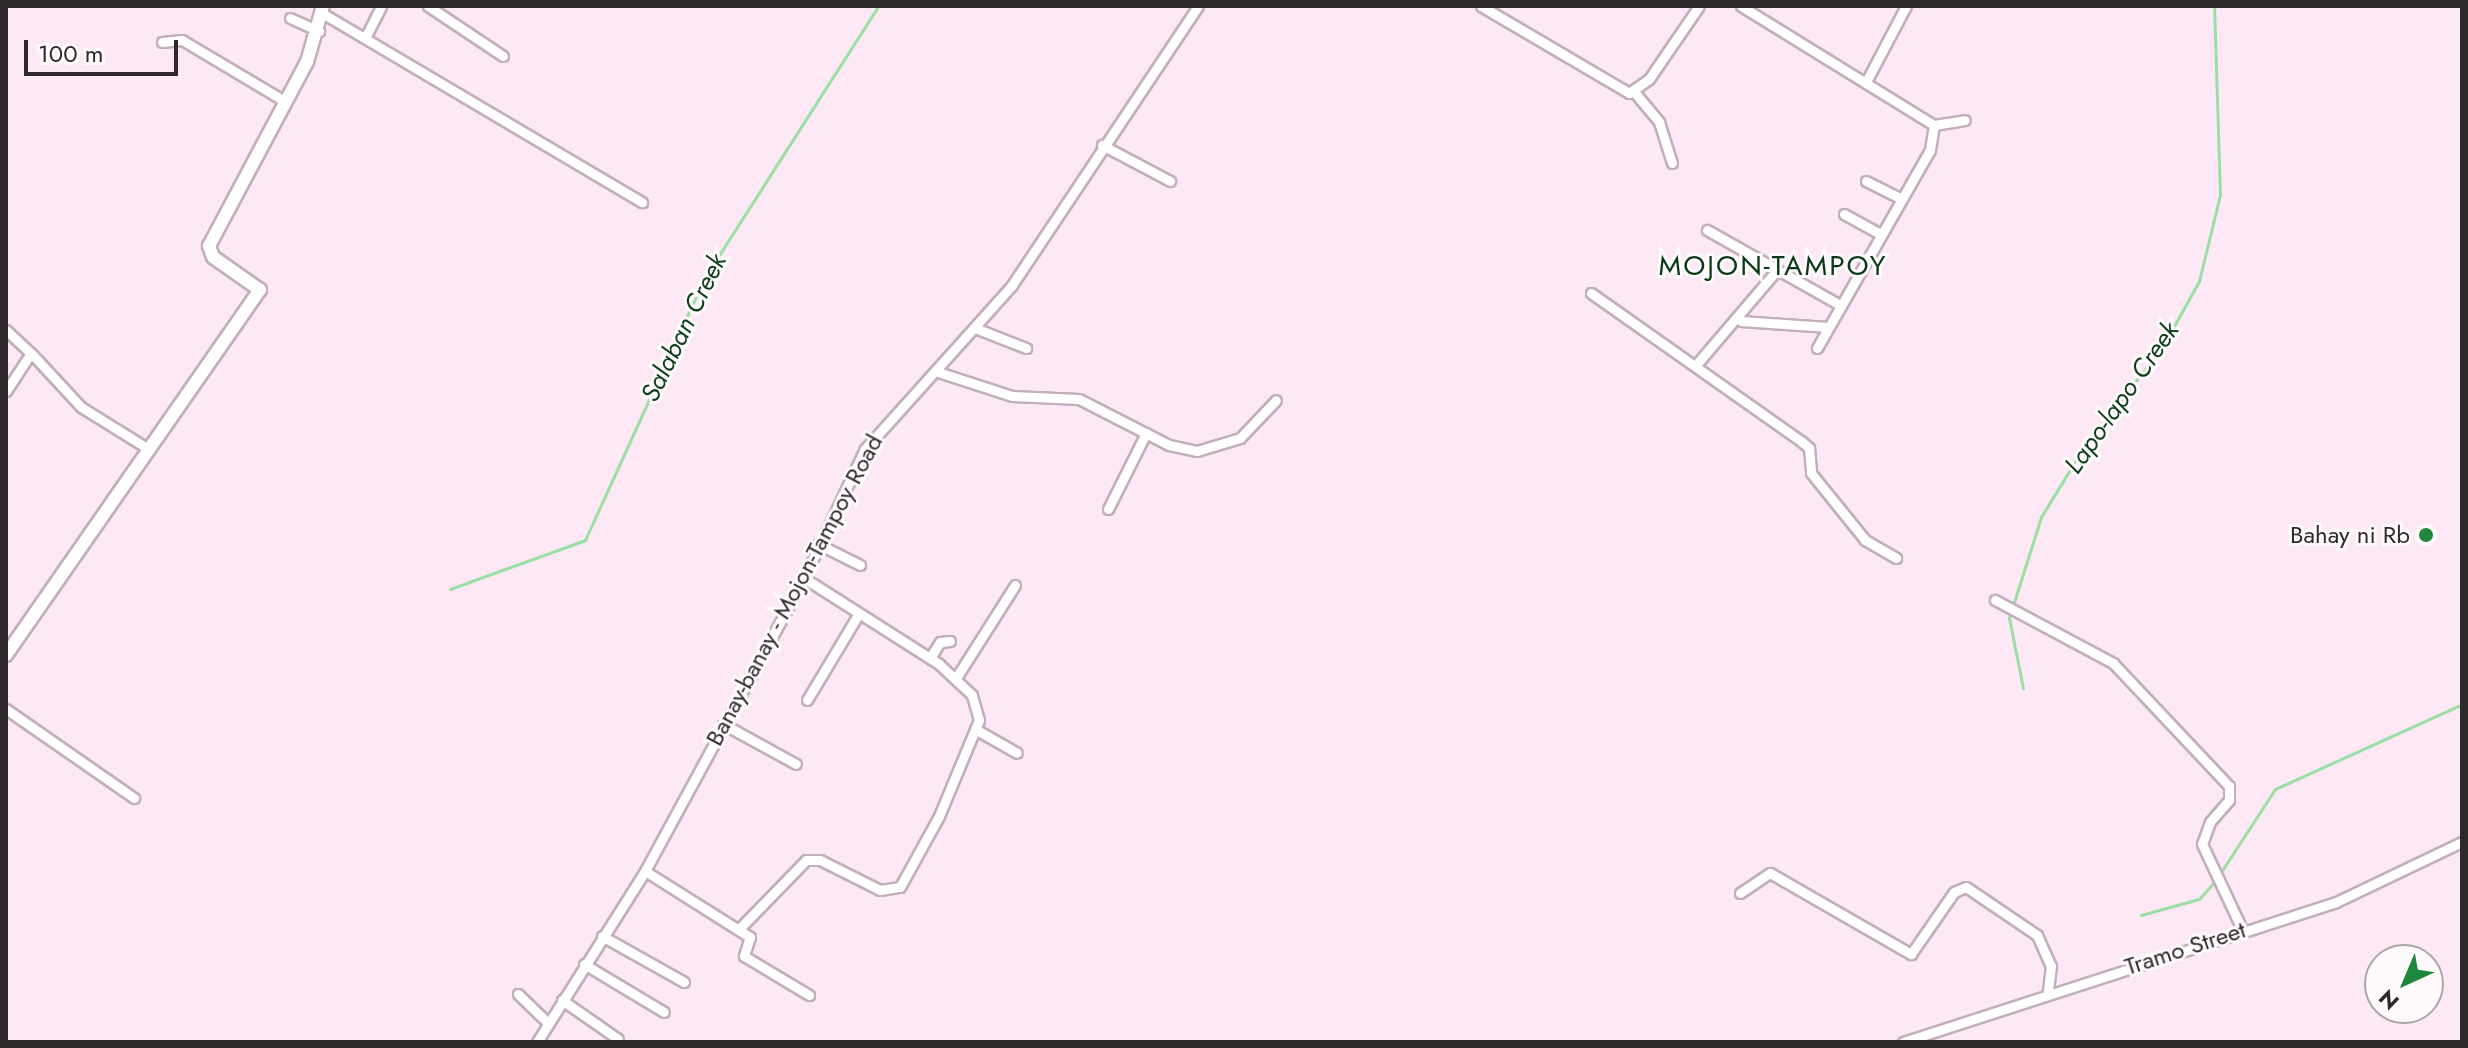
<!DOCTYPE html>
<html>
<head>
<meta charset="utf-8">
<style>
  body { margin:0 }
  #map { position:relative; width:2468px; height:1048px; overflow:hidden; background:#fde8f5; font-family:Jost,sans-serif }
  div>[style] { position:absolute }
  .stream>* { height:3px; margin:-1.5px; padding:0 1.5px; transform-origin:1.5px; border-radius:1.5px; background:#9bdfa4 }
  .roads { filter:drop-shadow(2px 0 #c3afbb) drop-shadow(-2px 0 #c3afbb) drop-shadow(0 2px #c3afbb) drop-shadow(0 -2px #c3afbb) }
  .minor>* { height:9px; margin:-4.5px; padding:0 4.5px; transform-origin:4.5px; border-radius:4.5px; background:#fff }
  .tertiary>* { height:12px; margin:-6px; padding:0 6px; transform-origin:6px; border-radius:6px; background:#fff }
  .dots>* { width:22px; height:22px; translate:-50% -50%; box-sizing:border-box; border:4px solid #fffbfd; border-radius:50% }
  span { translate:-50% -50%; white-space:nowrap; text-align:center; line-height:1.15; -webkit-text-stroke:6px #fffbfd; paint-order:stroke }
  .poi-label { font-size:24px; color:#2e272b }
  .right { translate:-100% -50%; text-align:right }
  .street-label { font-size:24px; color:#2e272b }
  .water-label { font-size:26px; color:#0e3f1a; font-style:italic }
  .quarter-label { font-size:28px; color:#083a16; letter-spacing:2px }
  .frame { position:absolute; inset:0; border:8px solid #2e272b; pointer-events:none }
  .north { position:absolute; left:2364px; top:944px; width:80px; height:80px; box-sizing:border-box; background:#fffbfd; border:2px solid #aba6a9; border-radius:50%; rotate:224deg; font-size:22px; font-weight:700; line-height:32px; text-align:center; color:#2e272b }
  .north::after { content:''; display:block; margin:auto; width:28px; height:36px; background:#1f873c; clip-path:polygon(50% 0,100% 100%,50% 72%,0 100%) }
  .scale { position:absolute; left:24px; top:40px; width:154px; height:36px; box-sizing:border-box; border:4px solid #2e272b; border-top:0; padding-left:10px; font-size:24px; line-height:28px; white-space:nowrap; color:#2e272b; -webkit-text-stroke:6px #fffbfd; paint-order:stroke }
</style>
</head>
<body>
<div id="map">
  <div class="stream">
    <i style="left:450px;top:589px;width:144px;rotate:-19.9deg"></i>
    <i style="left:585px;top:540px;width:289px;rotate:-65.5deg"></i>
    <i style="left:705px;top:277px;width:322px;rotate:-57.4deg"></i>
    <i style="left:2023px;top:688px;width:71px;rotate:-101.3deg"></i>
    <i style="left:2009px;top:618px;width:106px;rotate:-72.4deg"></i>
    <i style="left:2041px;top:517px;width:79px;rotate:-58.5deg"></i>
    <i style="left:2082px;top:450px;width:132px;rotate:-52.1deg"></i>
    <i style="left:2163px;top:346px;width:74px;rotate:-61deg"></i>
    <i style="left:2199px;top:281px;width:89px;rotate:-76.3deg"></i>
    <i style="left:2220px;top:195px;width:189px;rotate:-91.8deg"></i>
    <i style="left:2219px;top:875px;width:103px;rotate:-56.9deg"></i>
    <i style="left:2275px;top:789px;width:205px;rotate:-24.4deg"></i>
    <i style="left:2141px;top:915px;width:60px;rotate:-15.4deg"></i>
    <i style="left:2199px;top:899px;width:24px;rotate:-48deg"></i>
  </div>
  <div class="roads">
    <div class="minor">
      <i style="left:428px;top:6px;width:90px;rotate:33.7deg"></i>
      <i style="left:1481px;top:6px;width:172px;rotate:30.4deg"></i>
      <i style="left:1629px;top:93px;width:24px;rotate:-35deg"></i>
      <i style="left:1649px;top:79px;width:88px;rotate:-55.6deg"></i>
      <i style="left:1741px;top:6px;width:227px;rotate:31.7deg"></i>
      <i style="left:322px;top:13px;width:372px;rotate:30.6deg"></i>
      <i style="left:290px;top:18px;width:32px;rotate:24deg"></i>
      <i style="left:365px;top:38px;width:36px;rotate:-63deg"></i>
      <i style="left:162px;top:42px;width:20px;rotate:-6deg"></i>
      <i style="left:182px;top:40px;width:121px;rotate:30.8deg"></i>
      <i style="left:1867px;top:80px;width:84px;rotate:-62.2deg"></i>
      <i style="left:1635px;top:93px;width:38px;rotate:50deg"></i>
      <i style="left:1659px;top:122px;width:43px;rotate:72.4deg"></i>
      <i style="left:1934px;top:125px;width:31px;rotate:-9deg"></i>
      <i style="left:1102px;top:145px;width:77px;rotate:27.9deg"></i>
      <i style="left:1866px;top:181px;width:40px;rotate:26.6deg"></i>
      <i style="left:1844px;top:214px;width:43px;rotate:28.9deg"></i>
      <i style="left:1707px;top:230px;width:153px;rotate:29.4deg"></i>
      <i style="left:1591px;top:293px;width:257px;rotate:35.2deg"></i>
      <i style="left:1801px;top:441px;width:11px;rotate:41deg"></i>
      <i style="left:1809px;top:448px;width:25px;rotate:85deg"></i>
      <i style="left:1811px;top:473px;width:86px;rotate:51.1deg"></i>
      <i style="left:1865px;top:540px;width:36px;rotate:30deg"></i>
      <i style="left:1741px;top:321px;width:87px;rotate:3.9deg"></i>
      <i style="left:975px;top:328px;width:55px;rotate:21.4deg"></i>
      <i style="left:6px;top:330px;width:34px;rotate:43deg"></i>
      <i style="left:1817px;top:348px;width:228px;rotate:-60.3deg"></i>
      <i style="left:1930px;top:150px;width:25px;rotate:-81deg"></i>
      <i style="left:1695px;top:366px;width:126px;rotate:-49.5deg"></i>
      <i style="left:935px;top:371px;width:81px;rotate:18deg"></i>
      <i style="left:1012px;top:396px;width:67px;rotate:2.6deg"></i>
      <i style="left:1079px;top:399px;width:101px;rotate:27.1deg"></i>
      <i style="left:1169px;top:445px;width:29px;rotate:12deg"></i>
      <i style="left:1197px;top:451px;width:45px;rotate:-16.8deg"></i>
      <i style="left:1240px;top:438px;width:52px;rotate:-46.5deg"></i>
      <i style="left:6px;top:391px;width:45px;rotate:-56.7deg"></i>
      <i style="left:31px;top:353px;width:74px;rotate:47.2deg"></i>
      <i style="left:81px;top:407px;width:81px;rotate:31.9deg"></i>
      <i style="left:1108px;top:509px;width:85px;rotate:-63.4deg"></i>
      <i style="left:818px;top:544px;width:47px;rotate:26.6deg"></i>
      <i style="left:1995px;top:600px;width:134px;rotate:28.1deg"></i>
      <i style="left:2113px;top:663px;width:169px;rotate:46.7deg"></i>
      <i style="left:2229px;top:786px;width:14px;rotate:90deg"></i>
      <i style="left:2229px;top:800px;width:29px;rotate:131deg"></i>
      <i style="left:2210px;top:822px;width:23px;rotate:110deg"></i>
      <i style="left:2202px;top:844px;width:94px;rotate:64.8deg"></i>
      <i style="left:930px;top:658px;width:19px;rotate:-58deg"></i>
      <i style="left:940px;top:642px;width:10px;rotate:-6deg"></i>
      <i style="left:956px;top:678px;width:110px;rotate:-57.6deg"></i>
      <i style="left:807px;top:700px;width:101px;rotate:-59.1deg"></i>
      <i style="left:6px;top:709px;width:156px;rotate:34.8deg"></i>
      <i style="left:723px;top:724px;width:83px;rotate:28.7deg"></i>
      <i style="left:975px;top:729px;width:48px;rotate:29.7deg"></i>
      <i style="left:645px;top:871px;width:124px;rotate:32.2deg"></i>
      <i style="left:750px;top:937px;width:20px;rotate:108deg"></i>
      <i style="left:744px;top:956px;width:76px;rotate:31deg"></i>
      <i style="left:1740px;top:893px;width:36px;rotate:-34deg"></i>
      <i style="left:1770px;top:873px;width:163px;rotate:29.9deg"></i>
      <i style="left:1911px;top:954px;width:75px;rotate:-55.3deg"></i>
      <i style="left:1954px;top:892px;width:13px;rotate:-23deg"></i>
      <i style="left:1966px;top:887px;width:86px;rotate:34.1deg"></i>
      <i style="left:2037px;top:935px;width:34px;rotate:66deg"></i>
      <i style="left:2051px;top:966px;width:26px;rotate:97deg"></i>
      <i style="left:739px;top:929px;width:96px;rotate:-45.8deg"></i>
      <i style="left:806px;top:860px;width:14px"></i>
      <i style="left:820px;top:860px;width:67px;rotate:26.6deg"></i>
      <i style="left:880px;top:890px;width:20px;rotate:-9deg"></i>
      <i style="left:900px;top:887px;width:81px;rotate:-61.2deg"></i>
      <i style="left:939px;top:816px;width:104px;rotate:-67.4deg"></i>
      <i style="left:979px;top:720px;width:26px;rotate:-106deg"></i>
      <i style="left:972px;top:695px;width:45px;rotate:-136.8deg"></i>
      <i style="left:939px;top:664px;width:160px;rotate:-147.5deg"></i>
      <i style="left:602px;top:936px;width:94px;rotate:29.3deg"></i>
      <i style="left:584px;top:964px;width:93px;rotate:31deg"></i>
      <i style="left:518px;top:994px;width:42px;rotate:44deg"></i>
      <i style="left:562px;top:1000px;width:68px;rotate:34.9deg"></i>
      <i style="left:537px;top:1042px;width:202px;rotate:-57.7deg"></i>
      <i style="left:645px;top:871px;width:333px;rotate:-61.5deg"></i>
      <i style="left:804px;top:578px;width:143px;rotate:-64.7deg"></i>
      <i style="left:865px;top:449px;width:220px;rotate:-48.1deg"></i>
      <i style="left:1012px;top:285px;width:335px;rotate:-56.3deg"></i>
      <i style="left:1903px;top:1042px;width:455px;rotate:-17.9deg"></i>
      <i style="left:2336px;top:902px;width:140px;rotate:-25.5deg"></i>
    </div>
    <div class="tertiary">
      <i style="left:6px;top:655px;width:445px;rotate:-55.2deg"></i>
      <i style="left:260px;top:290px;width:57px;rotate:-144.9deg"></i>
      <i style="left:213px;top:257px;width:12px;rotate:-110deg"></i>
      <i style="left:209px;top:246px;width:208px;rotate:-62deg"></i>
      <i style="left:307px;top:62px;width:58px;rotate:-74.1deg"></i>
    </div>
  </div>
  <div class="dots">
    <i style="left:2426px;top:535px;background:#1f873c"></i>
  </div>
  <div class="poi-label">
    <span class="right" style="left:2410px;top:535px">Bahay ni Rb</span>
  </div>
  <div class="street-label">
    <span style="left:794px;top:590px;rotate:-62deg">Banay-banay - Mojon-Tampoy Road</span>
    <span style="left:2185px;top:948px;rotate:-18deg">Tramo Street</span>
  </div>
  <div class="water-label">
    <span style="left:684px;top:328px;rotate:-64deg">Salaban Creek</span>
    <span style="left:2122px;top:398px;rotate:-55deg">Lapo-lapo Creek</span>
  </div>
  <div class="quarter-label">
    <span style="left:1773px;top:266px">MOJON-TAMPOY</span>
  </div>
  <div class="frame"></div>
  <div class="north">N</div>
  <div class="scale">100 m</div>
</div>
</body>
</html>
